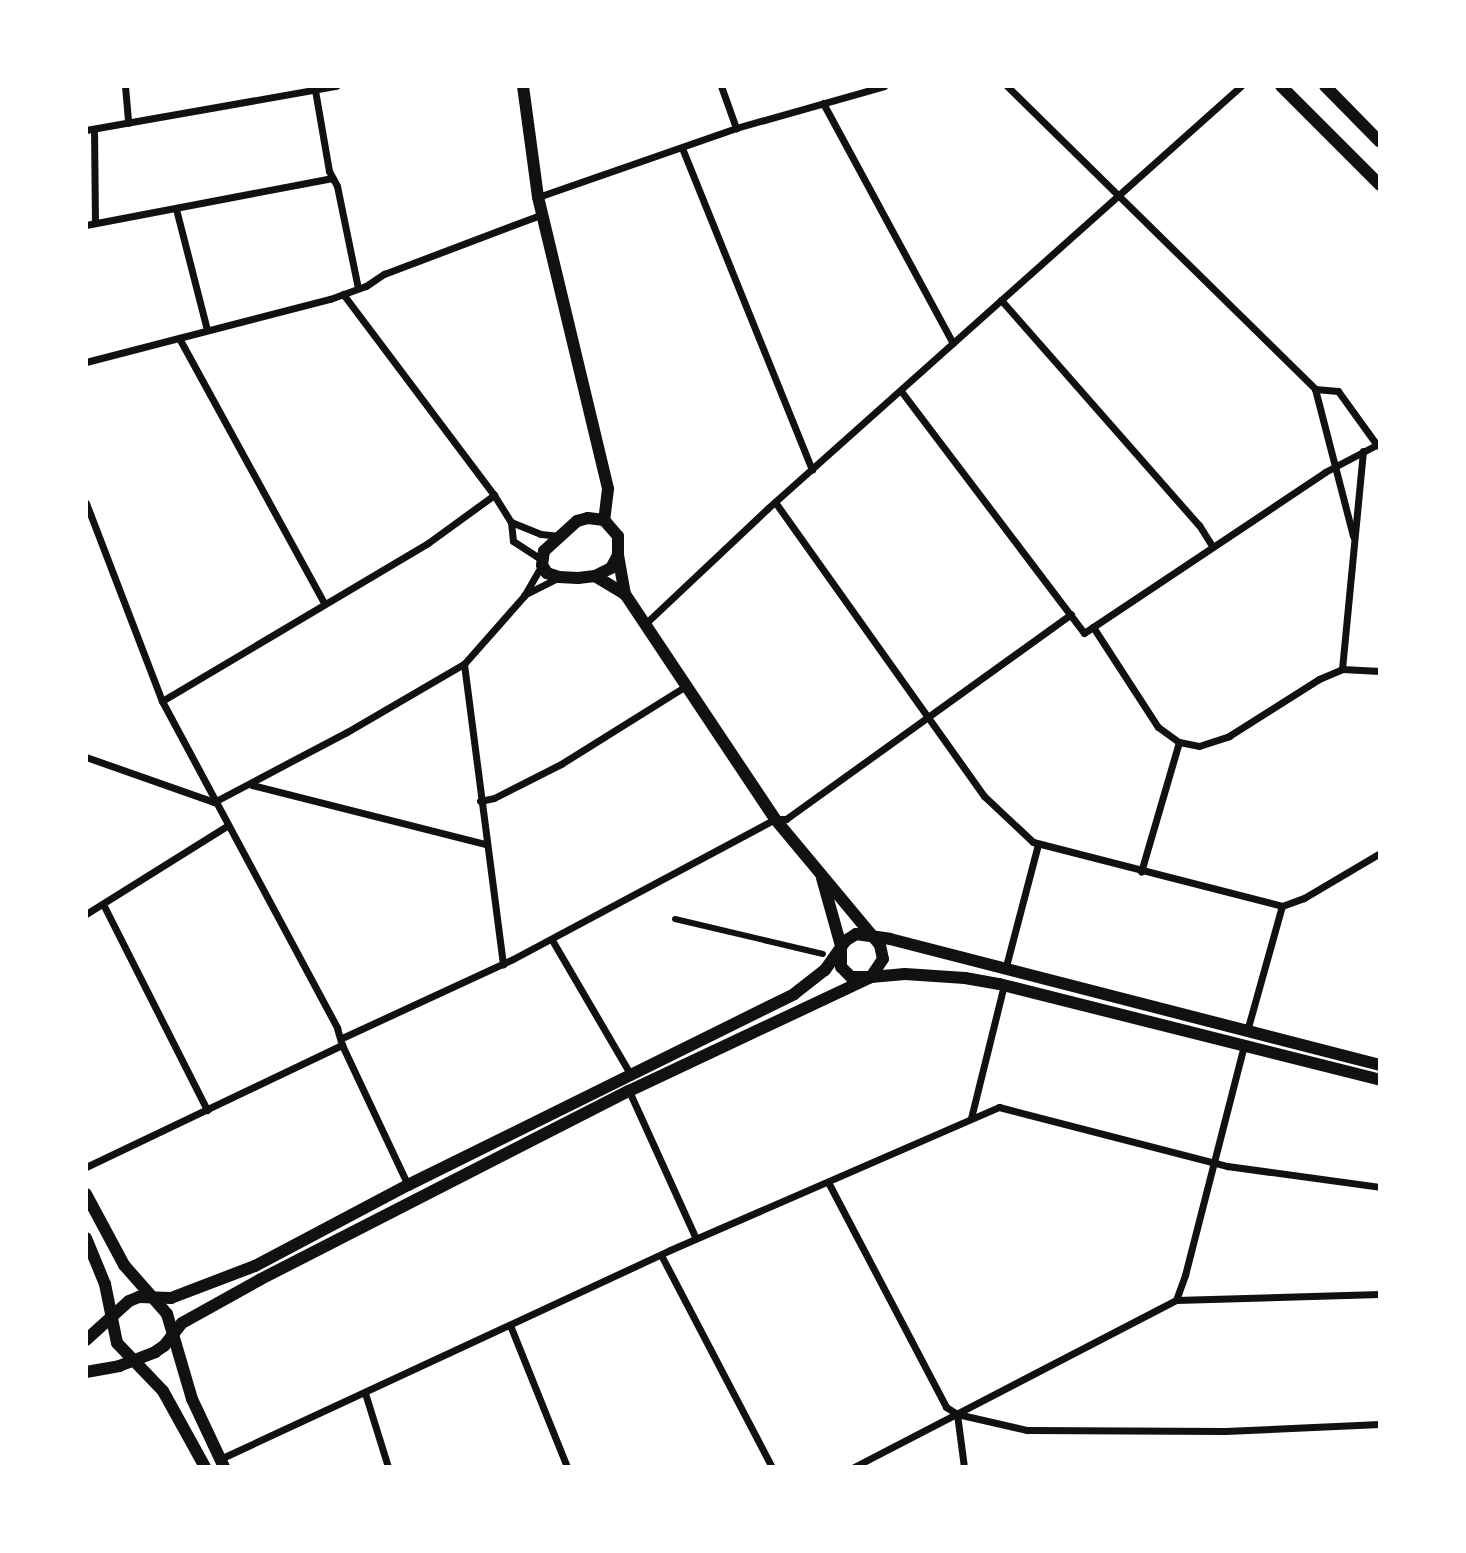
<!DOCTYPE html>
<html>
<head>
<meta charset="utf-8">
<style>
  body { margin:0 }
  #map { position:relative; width:1466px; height:1553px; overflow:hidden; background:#fff; font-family:Lato,sans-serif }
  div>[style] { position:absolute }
  .pedestrian>* { height:6px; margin:-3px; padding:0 3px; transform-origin:3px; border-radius:3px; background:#111 }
  .minor>* { height:7px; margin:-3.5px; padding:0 3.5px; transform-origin:3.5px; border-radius:3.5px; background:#111 }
  .secondary>* { height:12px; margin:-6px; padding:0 6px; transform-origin:6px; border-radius:6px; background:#111 }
  .primary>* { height:12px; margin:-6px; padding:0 6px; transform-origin:6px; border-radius:6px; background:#111 }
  span { translate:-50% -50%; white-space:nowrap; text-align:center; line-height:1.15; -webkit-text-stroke:7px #fff; paint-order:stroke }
  .frame { position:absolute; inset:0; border:88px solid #fff; pointer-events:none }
</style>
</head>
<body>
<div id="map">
  <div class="pedestrian">
    <i style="left:675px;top:919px;width:152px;rotate:13.3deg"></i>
  </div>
  <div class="minor">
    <i style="left:125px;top:86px;width:37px;rotate:85deg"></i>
    <i style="left:721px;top:86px;width:45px;rotate:70.3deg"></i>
    <i style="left:1007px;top:86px;width:432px;rotate:44.5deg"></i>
    <i style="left:1315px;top:389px;width:23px;rotate:5deg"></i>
    <i style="left:1338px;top:391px;width:67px;rotate:54.2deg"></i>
    <i style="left:315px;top:90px;width:82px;rotate:80.2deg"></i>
    <i style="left:329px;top:171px;width:17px;rotate:62deg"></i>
    <i style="left:337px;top:186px;width:104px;rotate:78.4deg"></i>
    <i style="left:823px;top:103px;width:273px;rotate:61.6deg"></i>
    <i style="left:94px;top:129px;width:94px;rotate:89.4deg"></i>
    <i style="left:86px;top:130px;width:254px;rotate:-10deg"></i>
    <i style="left:682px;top:148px;width:347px;rotate:68deg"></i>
    <i style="left:538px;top:197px;width:210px;rotate:-19.2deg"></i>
    <i style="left:736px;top:128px;width:154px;rotate:-15.8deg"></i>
    <i style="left:176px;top:209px;width:125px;rotate:75.6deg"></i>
    <i style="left:86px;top:225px;width:251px;rotate:-10.8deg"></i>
    <i style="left:343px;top:294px;width:251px;rotate:53.1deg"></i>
    <i style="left:494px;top:495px;width:32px;rotate:58deg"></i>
    <i style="left:511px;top:522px;width:19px;rotate:84deg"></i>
    <i style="left:513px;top:541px;width:33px;rotate:33deg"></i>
    <i style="left:1001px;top:300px;width:300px;rotate:48.7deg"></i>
    <i style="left:1199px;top:525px;width:25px;rotate:58deg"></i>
    <i style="left:179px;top:338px;width:302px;rotate:61.3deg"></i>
    <i style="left:86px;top:362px;width:252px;rotate:-14.5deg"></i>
    <i style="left:330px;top:299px;width:38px;rotate:-20deg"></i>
    <i style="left:366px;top:286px;width:22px;rotate:-34deg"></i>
    <i style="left:384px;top:274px;width:170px;rotate:-20.7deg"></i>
    <i style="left:1315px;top:389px;width:152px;rotate:75.5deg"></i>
    <i style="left:901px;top:391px;width:303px;rotate:52.9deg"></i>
    <i style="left:1084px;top:633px;width:11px;rotate:-34deg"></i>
    <i style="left:1093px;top:627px;width:119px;rotate:57deg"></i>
    <i style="left:1158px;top:727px;width:26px;rotate:36deg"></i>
    <i style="left:1179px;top:742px;width:135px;rotate:106.3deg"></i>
    <i style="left:775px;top:502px;width:361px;rotate:54.6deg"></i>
    <i style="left:984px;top:796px;width:67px;rotate:43.2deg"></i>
    <i style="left:1033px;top:842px;width:257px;rotate:14.4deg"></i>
    <i style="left:1282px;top:906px;width:23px;rotate:-20deg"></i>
    <i style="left:1304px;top:898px;width:88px;rotate:-30.6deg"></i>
    <i style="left:86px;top:503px;width:212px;rotate:69deg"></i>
    <i style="left:162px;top:701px;width:371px;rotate:61.8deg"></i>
    <i style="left:337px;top:1028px;width:18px;rotate:74deg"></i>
    <i style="left:342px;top:1045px;width:155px;rotate:64.8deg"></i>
    <i style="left:511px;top:522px;width:32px;rotate:22deg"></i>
    <i style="left:541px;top:534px;width:18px;rotate:6deg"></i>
    <i style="left:524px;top:595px;width:39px;rotate:-27deg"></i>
    <i style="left:645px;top:624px;width:169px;rotate:-43.3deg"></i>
    <i style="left:768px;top:508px;width:634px;rotate:-41.74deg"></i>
    <i style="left:1093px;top:627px;width:279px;rotate:-33.7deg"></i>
    <i style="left:1325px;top:472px;width:60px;rotate:-27.8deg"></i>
    <i style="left:464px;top:664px;width:303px;rotate:82.6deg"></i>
    <i style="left:1342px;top:669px;width:219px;rotate:-84.5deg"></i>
    <i style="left:162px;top:701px;width:309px;rotate:-30.7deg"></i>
    <i style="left:428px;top:543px;width:82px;rotate:-36deg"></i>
    <i style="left:1179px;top:742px;width:20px;rotate:11deg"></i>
    <i style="left:1199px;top:746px;width:32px;rotate:-18deg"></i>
    <i style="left:1229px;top:736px;width:107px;rotate:-32.3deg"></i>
    <i style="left:1319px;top:679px;width:25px;rotate:-23deg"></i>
    <i style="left:1342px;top:669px;width:38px;rotate:3deg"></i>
    <i style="left:86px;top:757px;width:136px;rotate:19.4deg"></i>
    <i style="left:252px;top:785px;width:241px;rotate:14.2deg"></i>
    <i style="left:480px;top:801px;width:14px;rotate:-12deg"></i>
    <i style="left:494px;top:798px;width:75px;rotate:-26.9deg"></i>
    <i style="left:561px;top:764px;width:147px;rotate:-32deg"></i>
    <i style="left:214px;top:802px;width:150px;rotate:-27.8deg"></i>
    <i style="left:347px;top:732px;width:135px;rotate:-30.2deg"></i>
    <i style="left:464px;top:664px;width:91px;rotate:-48.6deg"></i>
    <i style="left:524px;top:596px;width:36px;rotate:-60deg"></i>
    <i style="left:103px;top:904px;width:231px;rotate:63.2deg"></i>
    <i style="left:86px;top:914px;width:166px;rotate:-32deg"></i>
    <i style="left:552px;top:940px;width:156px;rotate:59.7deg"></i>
    <i style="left:1005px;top:970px;width:130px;rotate:-75.3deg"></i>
    <i style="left:1247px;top:1031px;width:130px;rotate:-74.4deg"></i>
    <i style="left:342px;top:1038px;width:188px;rotate:-24.8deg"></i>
    <i style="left:513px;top:959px;width:297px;rotate:-28.1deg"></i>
    <i style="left:775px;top:819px;width:11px"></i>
    <i style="left:786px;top:819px;width:351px;rotate:-35.7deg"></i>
    <i style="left:629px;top:1091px;width:162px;rotate:65.6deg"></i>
    <i style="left:971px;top:1118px;width:137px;rotate:-76.1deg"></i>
    <i style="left:86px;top:1167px;width:284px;rotate:-25.5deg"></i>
    <i style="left:828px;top:1182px;width:254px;rotate:62.3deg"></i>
    <i style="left:946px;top:1407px;width:13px;rotate:32deg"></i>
    <i style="left:957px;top:1414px;width:53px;rotate:82.5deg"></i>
    <i style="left:661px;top:1255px;width:239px;rotate:62.4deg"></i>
    <i style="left:1176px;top:1300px;width:27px;rotate:-70deg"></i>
    <i style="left:1185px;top:1275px;width:236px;rotate:-75.6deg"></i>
    <i style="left:510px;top:1325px;width:153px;rotate:68.1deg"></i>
    <i style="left:365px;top:1393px;width:77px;rotate:72.7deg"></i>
    <i style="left:957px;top:1414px;width:72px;rotate:12.9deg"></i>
    <i style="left:1027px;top:1430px;width:198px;rotate:0.3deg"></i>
    <i style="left:1225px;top:1431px;width:155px;rotate:-2.6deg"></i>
    <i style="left:220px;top:1459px;width:496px;rotate:-24.9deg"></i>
    <i style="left:670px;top:1250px;width:359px;rotate:-23.5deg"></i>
    <i style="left:999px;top:1107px;width:236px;rotate:14.5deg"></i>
    <i style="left:1227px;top:1166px;width:154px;rotate:7.8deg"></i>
    <i style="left:854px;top:1467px;width:363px;rotate:-27.4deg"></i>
    <i style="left:1176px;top:1300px;width:204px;rotate:-1.7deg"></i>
  </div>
  <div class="secondary">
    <i style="left:523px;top:86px;width:112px;rotate:82.3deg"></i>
    <i style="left:538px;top:197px;width:300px;rotate:76.5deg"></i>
    <i style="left:608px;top:489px;width:31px;rotate:97deg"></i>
    <i style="left:1281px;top:86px;width:140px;rotate:45deg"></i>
    <i style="left:1325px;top:86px;width:78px;rotate:45.5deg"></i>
    <i style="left:588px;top:518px;width:16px;rotate:7deg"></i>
    <i style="left:604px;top:520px;width:21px;rotate:49deg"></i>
    <i style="left:618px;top:536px;width:19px;rotate:90deg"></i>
    <i style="left:618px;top:555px;width:15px;rotate:118deg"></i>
    <i style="left:611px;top:568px;width:18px;rotate:153deg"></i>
    <i style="left:595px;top:576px;width:17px;rotate:173deg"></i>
    <i style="left:578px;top:578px;width:19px;rotate:-177deg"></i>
    <i style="left:559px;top:577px;width:13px;rotate:-162deg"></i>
    <i style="left:547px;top:573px;width:9px;rotate:-122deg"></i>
    <i style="left:542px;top:565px;width:14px;rotate:-82deg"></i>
    <i style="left:544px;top:551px;width:45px;rotate:-42.3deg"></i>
    <i style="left:577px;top:521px;width:11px;rotate:-15deg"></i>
    <i style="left:618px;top:555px;width:40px;rotate:80deg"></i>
    <i style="left:595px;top:576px;width:35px;rotate:31deg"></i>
    <i style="left:625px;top:594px;width:270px;rotate:56.3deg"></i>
    <i style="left:775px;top:819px;width:164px;rotate:50.2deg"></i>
    <i style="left:880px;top:945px;width:14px;rotate:78deg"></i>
    <i style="left:883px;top:959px;width:22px;rotate:124deg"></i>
    <i style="left:871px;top:977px;width:20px;rotate:180deg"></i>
    <i style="left:851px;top:977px;width:14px;rotate:-135deg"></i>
    <i style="left:841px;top:967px;width:21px;rotate:-90deg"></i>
    <i style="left:841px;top:946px;width:71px;rotate:-105.6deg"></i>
    <i style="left:86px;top:1340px;width:58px;rotate:-42.2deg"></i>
    <i style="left:129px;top:1301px;width:11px;rotate:-22deg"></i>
    <i style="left:139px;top:1297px;width:32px;rotate:2deg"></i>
    <i style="left:171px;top:1298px;width:90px;rotate:-20.9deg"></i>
    <i style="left:255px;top:1266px;width:173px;rotate:-27.9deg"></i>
    <i style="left:408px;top:1185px;width:431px;rotate:-26.3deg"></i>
    <i style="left:794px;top:994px;width:39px;rotate:-38deg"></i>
    <i style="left:825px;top:970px;width:35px;rotate:-55deg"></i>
    <i style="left:845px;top:941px;width:13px;rotate:-32deg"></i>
    <i style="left:856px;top:934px;width:34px;rotate:8deg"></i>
    <i style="left:890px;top:939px;width:506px;rotate:14.42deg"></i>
    <i style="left:86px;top:1372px;width:34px;rotate:-10deg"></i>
    <i style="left:119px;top:1366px;width:39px;rotate:-21deg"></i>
    <i style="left:155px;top:1352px;width:11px;rotate:-34deg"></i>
    <i style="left:164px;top:1346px;width:29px;rotate:-52deg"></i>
    <i style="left:182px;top:1323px;width:90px;rotate:-29.1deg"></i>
    <i style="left:261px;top:1279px;width:413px;rotate:-27.1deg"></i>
    <i style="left:629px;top:1091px;width:268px;rotate:-25.2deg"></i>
    <i style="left:871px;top:977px;width:34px;rotate:-5deg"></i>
    <i style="left:905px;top:974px;width:60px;rotate:3.8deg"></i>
    <i style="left:965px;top:978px;width:35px;rotate:10deg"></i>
    <i style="left:999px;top:984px;width:393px;rotate:14.1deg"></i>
  </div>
  <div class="primary">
    <i style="left:86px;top:1194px;width:81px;rotate:61.8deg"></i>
    <i style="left:124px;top:1265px;width:65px;rotate:48.7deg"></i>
    <i style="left:167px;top:1314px;width:89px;rotate:73.6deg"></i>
    <i style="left:192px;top:1399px;width:75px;rotate:64.8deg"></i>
    <i style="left:86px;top:1238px;width:50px;rotate:67.6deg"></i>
    <i style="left:105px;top:1284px;width:60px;rotate:78.5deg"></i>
    <i style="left:117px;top:1343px;width:66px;rotate:46.2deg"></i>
    <i style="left:163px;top:1391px;width:87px;rotate:61.1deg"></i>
  </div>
  <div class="frame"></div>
</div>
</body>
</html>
